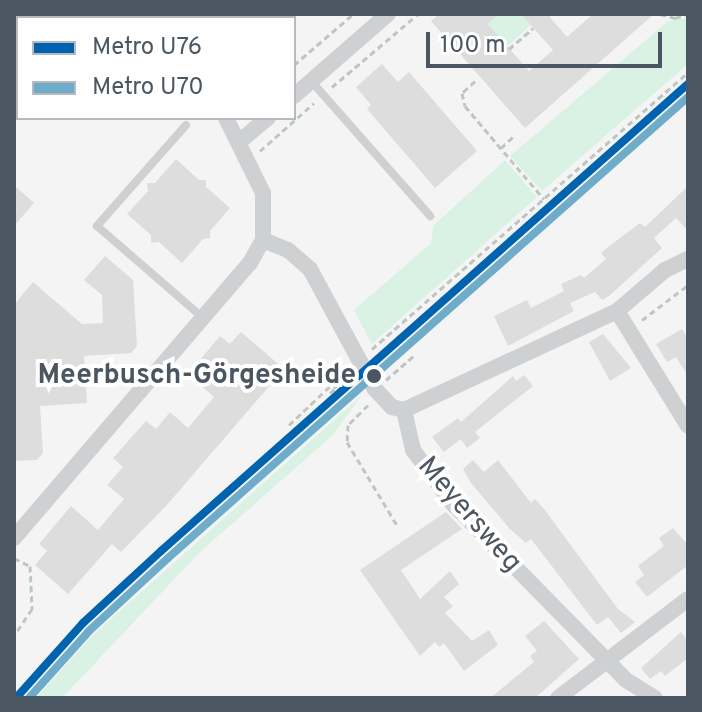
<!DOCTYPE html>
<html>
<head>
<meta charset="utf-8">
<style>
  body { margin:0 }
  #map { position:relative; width:702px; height:712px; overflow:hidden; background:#f4f4f4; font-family:Overpass,sans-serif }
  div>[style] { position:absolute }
  .green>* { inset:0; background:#d9f2e3 }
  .building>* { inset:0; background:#ddddde }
  .path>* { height:3px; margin-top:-1.5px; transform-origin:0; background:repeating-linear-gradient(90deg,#bcc7c4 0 6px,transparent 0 10px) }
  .service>* { height:8px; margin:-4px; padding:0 4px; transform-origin:4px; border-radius:4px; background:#ced0d2 }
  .minor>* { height:16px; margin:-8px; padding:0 8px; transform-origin:8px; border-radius:8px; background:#ced0d2 }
  .metro-1>* { height:8px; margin:-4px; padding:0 4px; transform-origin:4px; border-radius:4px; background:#0063af }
  .metro-2>* { height:8px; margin:-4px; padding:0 4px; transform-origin:4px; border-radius:4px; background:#6eacca }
  .dots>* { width:22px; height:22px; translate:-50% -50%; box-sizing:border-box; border:4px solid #fff; border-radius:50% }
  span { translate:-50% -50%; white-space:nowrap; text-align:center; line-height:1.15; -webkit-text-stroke:8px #fff; paint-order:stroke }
  .stop-label { font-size:28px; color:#4a5661; font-weight:700 }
  .right { translate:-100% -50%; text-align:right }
  .street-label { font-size:28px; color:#4a5661 }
  .frame { position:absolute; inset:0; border:16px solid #4a5661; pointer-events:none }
  .legend { position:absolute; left:16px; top:16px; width:280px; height:104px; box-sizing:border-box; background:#fff; border:2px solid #b7bbc0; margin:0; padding:10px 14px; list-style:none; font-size:24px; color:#4a5661 }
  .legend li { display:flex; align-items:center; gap:16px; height:40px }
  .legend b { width:40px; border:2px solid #b7bbc0 }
  .scale { position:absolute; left:426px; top:32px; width:236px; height:36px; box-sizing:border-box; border:4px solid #4a5661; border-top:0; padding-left:10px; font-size:24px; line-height:28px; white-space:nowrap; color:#4a5661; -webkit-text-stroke:6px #fff; paint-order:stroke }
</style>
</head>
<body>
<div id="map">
  <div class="green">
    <i style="clip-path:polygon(499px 14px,521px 14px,531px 25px,507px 46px,488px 24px)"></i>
    <i style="clip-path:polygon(688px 18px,688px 64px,542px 191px,510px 156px,668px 21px)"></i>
    <i style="clip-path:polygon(505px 160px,537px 197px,372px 344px,354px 310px,431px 243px,433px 226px)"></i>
    <i style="clip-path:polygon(361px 396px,333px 435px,199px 553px,62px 698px,36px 698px,94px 634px)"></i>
  </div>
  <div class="building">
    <i style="clip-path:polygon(439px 14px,499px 14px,488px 24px,529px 71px,553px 50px,521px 14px,547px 14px,567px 37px,593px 14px,654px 14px,525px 128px,431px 21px)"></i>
    <i style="clip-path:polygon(382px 64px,398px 82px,409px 72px,477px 151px,435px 188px,367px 109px,371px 105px,356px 87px)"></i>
    <i style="clip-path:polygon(176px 159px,199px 180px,206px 180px,206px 187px,230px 208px,210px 231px,210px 238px,203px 239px,182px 263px,159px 242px,151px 243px,151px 235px,127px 214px,148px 191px,147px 183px,155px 183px)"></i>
    <i style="clip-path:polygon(14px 185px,34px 203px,14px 226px)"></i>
    <i style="clip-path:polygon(688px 186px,688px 231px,676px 218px,654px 238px,662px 248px,609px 296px,602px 300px,595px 292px,570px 303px,574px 311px,508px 346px,494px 316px,527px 300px,531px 308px,564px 291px,561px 284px,581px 275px,584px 278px,606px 259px,601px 253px,608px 247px,640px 223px,645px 227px)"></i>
    <i style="clip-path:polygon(105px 256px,133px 280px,137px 346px,131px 353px,84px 356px,87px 403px,40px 406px,43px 453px,37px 460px,14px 461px,14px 305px,33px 282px,82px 324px,103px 323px,102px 295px,84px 280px)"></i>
    <i style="clip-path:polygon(682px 329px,688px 339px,688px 376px,676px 357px,667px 362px,656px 344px)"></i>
    <i style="clip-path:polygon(241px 332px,284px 369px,166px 506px,121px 552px,112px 544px,68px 594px,35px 565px,47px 551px,39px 544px,71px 506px,98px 530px,124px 499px,107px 485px,123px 467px,113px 458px,146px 421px,156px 429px,170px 412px,188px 428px,214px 397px,188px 374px,220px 336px,230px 344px)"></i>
    <i style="clip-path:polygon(603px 334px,631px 368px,610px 381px,589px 342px)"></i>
    <i style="clip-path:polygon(524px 375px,533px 386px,475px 432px,480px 438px,467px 448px,461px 439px,444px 452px,432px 437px,458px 418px,461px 422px,513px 376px,516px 381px)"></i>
    <i style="clip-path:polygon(473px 460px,484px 472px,498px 460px,531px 503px,535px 499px,544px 509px,618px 609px,635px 622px,621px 633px,608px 617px,597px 625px,531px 539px,526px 543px,510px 529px,471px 483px,463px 469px)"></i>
    <i style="clip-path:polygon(446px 512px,462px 529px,401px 570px,420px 599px,450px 571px,459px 584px,444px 597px,453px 606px,445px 613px,472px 641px,489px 630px,498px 645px,464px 671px,444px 643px,439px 647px,435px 642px,420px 656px,360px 570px)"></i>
    <i style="clip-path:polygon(673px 528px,688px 545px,688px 565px,647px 597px,635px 582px,644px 575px,638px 566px,664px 546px,659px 538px)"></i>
    <i style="clip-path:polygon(544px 621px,579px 659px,535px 698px,490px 698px,534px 662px,530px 656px,537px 651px,525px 636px)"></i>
    <i style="clip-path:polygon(681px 632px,688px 641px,688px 658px,665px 676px,661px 671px,650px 679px,641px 668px)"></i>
  </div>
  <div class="path">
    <i style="left:660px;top:14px;width:16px;rotate:15deg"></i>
    <i style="left:675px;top:18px;width:14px;rotate:-17deg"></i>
    <i style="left:548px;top:15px;width:2px;rotate:-27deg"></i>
    <i style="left:509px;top:49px;width:32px;rotate:-41deg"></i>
    <i style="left:294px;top:65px;width:78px;rotate:-40.8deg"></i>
    <i style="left:475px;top:81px;width:18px;rotate:137deg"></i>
    <i style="left:462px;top:93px;width:13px;rotate:77deg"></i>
    <i style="left:465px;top:106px;width:122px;rotate:49.7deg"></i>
    <i style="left:332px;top:87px;width:113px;rotate:-40.3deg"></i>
    <i style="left:501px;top:148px;width:16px;rotate:-43deg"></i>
    <i style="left:260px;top:151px;width:72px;rotate:-41.6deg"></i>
    <i style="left:642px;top:320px;width:58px;rotate:-37.3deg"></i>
    <i style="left:372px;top:349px;width:420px;rotate:-41.2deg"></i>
    <i style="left:386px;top:380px;width:37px;rotate:-41deg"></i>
    <i style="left:330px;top:393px;width:8px;rotate:-40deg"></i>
    <i style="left:336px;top:388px;width:6px;rotate:-129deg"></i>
    <i style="left:368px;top:405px;width:28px;rotate:135deg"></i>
    <i style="left:348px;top:425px;width:17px;rotate:93deg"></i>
    <i style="left:347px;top:442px;width:99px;rotate:59deg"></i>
    <i style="left:289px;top:425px;width:81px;rotate:-43.5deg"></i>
    <i style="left:14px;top:558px;width:18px;rotate:27deg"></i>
    <i style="left:30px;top:566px;width:43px;rotate:87.3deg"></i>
    <i style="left:32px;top:609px;width:32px;rotate:124deg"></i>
  </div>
  <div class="service">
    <i style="left:312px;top:82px;width:179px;rotate:48.6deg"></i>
    <i style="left:186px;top:125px;width:135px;rotate:131.4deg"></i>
    <i style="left:97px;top:226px;width:139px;rotate:40.9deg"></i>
  </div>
  <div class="minor">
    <i style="left:168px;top:14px;width:4px;rotate:63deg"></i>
    <i style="left:294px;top:96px;width:125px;rotate:-41.1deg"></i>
    <i style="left:239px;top:142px;width:38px;rotate:-40deg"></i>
    <i style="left:263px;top:240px;width:27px;rotate:22deg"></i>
    <i style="left:288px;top:250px;width:29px;rotate:41deg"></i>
    <i style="left:310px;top:269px;width:136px;rotate:61.6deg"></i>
    <i style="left:375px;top:389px;width:25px;rotate:47deg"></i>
    <i style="left:392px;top:407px;width:12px;rotate:14deg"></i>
    <i style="left:404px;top:410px;width:41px;rotate:77.3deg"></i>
    <i style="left:413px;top:450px;width:69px;rotate:53.3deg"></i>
    <i style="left:454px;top:505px;width:245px;rotate:45.5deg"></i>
    <i style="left:626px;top:680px;width:34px;rotate:32deg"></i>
    <i style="left:617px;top:311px;width:135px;rotate:58.3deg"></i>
    <i style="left:404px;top:410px;width:235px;rotate:-24.9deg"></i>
    <i style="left:617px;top:311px;width:63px;rotate:-40.5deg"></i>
    <i style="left:665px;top:270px;width:25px;rotate:-26deg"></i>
    <i style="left:14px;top:538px;width:362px;rotate:-49.4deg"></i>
    <i style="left:250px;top:263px;width:26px;rotate:-61deg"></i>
    <i style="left:263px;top:240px;width:47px;rotate:-90deg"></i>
    <i style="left:263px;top:193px;width:84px;rotate:-116.3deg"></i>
    <i style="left:558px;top:698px;width:163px;rotate:-37.3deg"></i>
  </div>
  <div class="metro-1">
    <i style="left:16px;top:698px;width:101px;rotate:-48.2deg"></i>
    <i style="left:83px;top:623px;width:106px;rotate:-42.7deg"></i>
    <i style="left:161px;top:551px;width:704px;rotate:-41.55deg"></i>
  </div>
  <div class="metro-2">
    <i style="left:29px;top:698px;width:91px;rotate:-48.1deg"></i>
    <i style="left:90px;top:630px;width:106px;rotate:-42.7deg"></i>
    <i style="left:168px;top:558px;width:695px;rotate:-41.56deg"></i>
  </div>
  <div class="dots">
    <i style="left:374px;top:376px;background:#4a5661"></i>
  </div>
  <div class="stop-label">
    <span class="right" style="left:356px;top:376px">Meerbusch-Görgesheide</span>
  </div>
  <div class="street-label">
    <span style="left:469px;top:515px;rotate:49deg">Meyersweg</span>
  </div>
  <div class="frame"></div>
  <ul class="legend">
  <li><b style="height:10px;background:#0063af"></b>Metro U76</li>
  <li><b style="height:10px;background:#6eacca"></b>Metro U70</li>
  </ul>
  <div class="scale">100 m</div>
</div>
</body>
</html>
